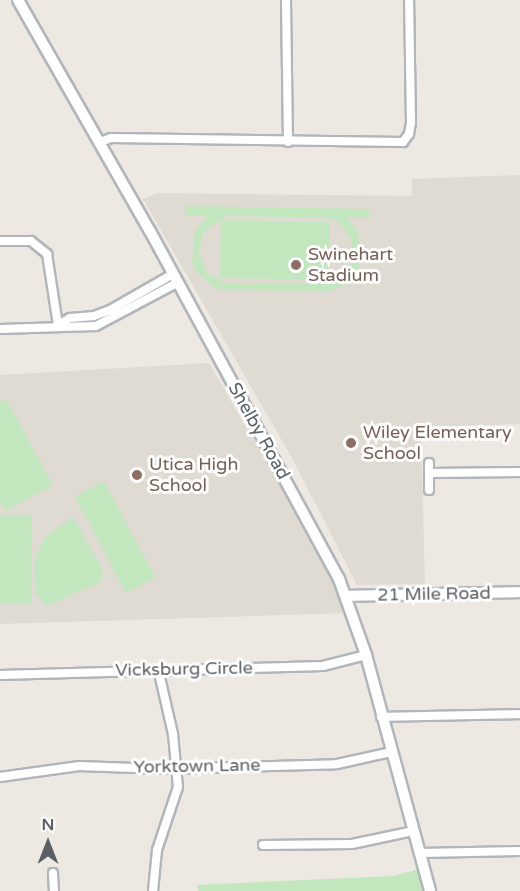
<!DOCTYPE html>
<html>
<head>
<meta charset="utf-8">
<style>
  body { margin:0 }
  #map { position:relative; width:520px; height:891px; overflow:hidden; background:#ede9e2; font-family:"Varela Round",sans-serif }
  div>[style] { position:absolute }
  .education>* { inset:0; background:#dfdbd2 }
  .green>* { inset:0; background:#c2e6bd; transform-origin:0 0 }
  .roads { filter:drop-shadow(2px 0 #b2b6ba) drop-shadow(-2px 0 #b2b6ba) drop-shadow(0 2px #b2b6ba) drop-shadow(0 -2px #b2b6ba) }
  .street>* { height:8px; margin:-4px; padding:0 4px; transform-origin:4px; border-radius:4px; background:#fff }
  .secondary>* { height:10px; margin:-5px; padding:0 5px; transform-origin:5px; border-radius:5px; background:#fff }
  .dots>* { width:16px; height:16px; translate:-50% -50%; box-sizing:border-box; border:3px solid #fff; border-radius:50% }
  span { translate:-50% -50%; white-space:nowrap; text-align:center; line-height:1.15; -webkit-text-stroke:6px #fff; paint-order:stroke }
  .education-label { font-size:18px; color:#785e54 }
  .left { translate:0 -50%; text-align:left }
  .street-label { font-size:18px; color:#5a5f63 }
  .north { position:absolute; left:18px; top:813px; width:60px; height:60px; -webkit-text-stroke:4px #fff; paint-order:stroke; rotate:0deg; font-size:16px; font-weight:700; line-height:24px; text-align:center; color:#5a5f63 }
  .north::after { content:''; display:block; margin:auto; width:21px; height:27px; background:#5a5f63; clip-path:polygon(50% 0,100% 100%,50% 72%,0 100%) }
</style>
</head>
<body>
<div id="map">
  <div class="education">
    <i style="clip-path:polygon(520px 175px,520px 424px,421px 427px,425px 584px,357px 585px,292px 458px,143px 199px,158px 193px,412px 196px,412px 179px)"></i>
    <i style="clip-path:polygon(209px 363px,332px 575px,348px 613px,0 624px,0 375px)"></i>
  </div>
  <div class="green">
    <i style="clip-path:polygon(evenodd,185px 206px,369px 209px,369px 218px,347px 218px,356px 229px,360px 243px,359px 268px,347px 284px,330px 291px,219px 290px,198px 274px,192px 262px,195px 231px,207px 216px,185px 215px,185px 206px,226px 216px,328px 218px,339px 222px,351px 238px,351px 268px,337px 282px,327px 284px,225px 283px,207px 273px,199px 252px,203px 232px,226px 216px)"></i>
    <i style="left:221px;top:220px;width:109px;height:58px;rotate:1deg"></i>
    <i style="clip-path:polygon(6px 399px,53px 485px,5px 511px,0 501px,0 402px)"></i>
    <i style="left:104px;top:481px;width:109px;height:33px;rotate:62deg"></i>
    <i style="left:0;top:515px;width:32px;height:89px"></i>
    <i style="clip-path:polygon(73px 517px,103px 570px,100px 582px,46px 606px,36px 593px,35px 558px,46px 536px)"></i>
    <i style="clip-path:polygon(424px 868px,430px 891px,199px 891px,196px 885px,393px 876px)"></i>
  </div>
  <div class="roads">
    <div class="street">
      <i style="left:286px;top:0;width:142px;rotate:89.2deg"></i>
      <i style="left:100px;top:142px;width:12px;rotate:-20deg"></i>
      <i style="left:111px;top:138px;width:292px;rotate:0.8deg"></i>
      <i style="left:403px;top:142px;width:10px;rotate:-53deg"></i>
      <i style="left:409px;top:134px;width:11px;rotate:-80deg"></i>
      <i style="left:411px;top:123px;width:123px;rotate:-90.9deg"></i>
      <i style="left:0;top:241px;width:31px"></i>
      <i style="left:31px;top:241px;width:21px;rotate:39deg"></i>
      <i style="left:47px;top:254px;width:72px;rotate:81.2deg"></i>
      <i style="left:58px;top:325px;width:14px;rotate:-30deg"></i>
      <i style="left:70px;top:318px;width:24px;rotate:-5deg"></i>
      <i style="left:94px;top:316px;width:17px;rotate:-21deg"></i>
      <i style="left:110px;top:310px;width:73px;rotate:-29.7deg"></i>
      <i style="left:0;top:329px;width:96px;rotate:-1.8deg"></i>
      <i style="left:96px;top:326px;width:92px;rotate:-28deg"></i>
      <i style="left:429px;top:463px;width:27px;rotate:90deg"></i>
      <i style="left:429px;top:473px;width:91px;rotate:-0.6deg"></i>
      <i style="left:0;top:675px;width:323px;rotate:-1.6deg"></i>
      <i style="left:323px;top:666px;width:44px;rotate:-14.3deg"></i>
      <i style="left:381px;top:717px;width:139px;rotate:-1.2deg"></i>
      <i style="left:0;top:777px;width:80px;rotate:-7.9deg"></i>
      <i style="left:79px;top:766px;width:84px;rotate:2deg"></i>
      <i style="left:163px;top:769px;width:174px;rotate:-1.6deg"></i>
      <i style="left:337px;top:764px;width:55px;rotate:-12.5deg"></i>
      <i style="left:263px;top:845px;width:89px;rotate:-0.6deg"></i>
      <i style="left:352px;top:844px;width:62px;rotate:-12deg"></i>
      <i style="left:420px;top:853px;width:100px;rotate:-1.1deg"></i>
      <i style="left:53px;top:873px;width:18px;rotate:87deg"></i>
      <i style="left:153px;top:891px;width:41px;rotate:-84.4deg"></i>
      <i style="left:157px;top:850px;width:66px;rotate:-71.6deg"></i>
      <i style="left:178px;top:787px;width:53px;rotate:-95.4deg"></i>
      <i style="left:173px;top:734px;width:63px;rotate:-102.9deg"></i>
    </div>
    <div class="secondary">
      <i style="left:18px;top:0;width:266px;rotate:60.3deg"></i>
      <i style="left:150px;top:231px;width:396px;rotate:61.5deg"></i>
      <i style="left:339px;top:579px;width:81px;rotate:70.4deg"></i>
      <i style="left:366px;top:655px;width:245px;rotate:74.8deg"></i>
      <i style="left:347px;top:596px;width:173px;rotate:-1.3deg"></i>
    </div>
  </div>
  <div class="dots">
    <i style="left:296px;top:265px;background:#8d6e63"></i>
    <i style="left:351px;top:443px;background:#8d6e63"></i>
    <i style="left:137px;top:475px;background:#8d6e63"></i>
  </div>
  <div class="education-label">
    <span class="left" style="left:308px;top:265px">Swinehart<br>Stadium</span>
    <span class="left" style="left:363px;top:443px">Wiley Elementary<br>School</span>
    <span class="left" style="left:149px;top:475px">Utica High<br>School</span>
  </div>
  <div class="street-label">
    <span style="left:259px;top:431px;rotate:61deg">Shelby Road</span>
    <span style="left:434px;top:594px;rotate:-1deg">21 Mile Road</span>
    <span style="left:184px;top:669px;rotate:-1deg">Vicksburg Circle</span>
    <span style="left:197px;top:766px;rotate:-1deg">Yorktown Lane</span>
  </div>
  <div class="north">N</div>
</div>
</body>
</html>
